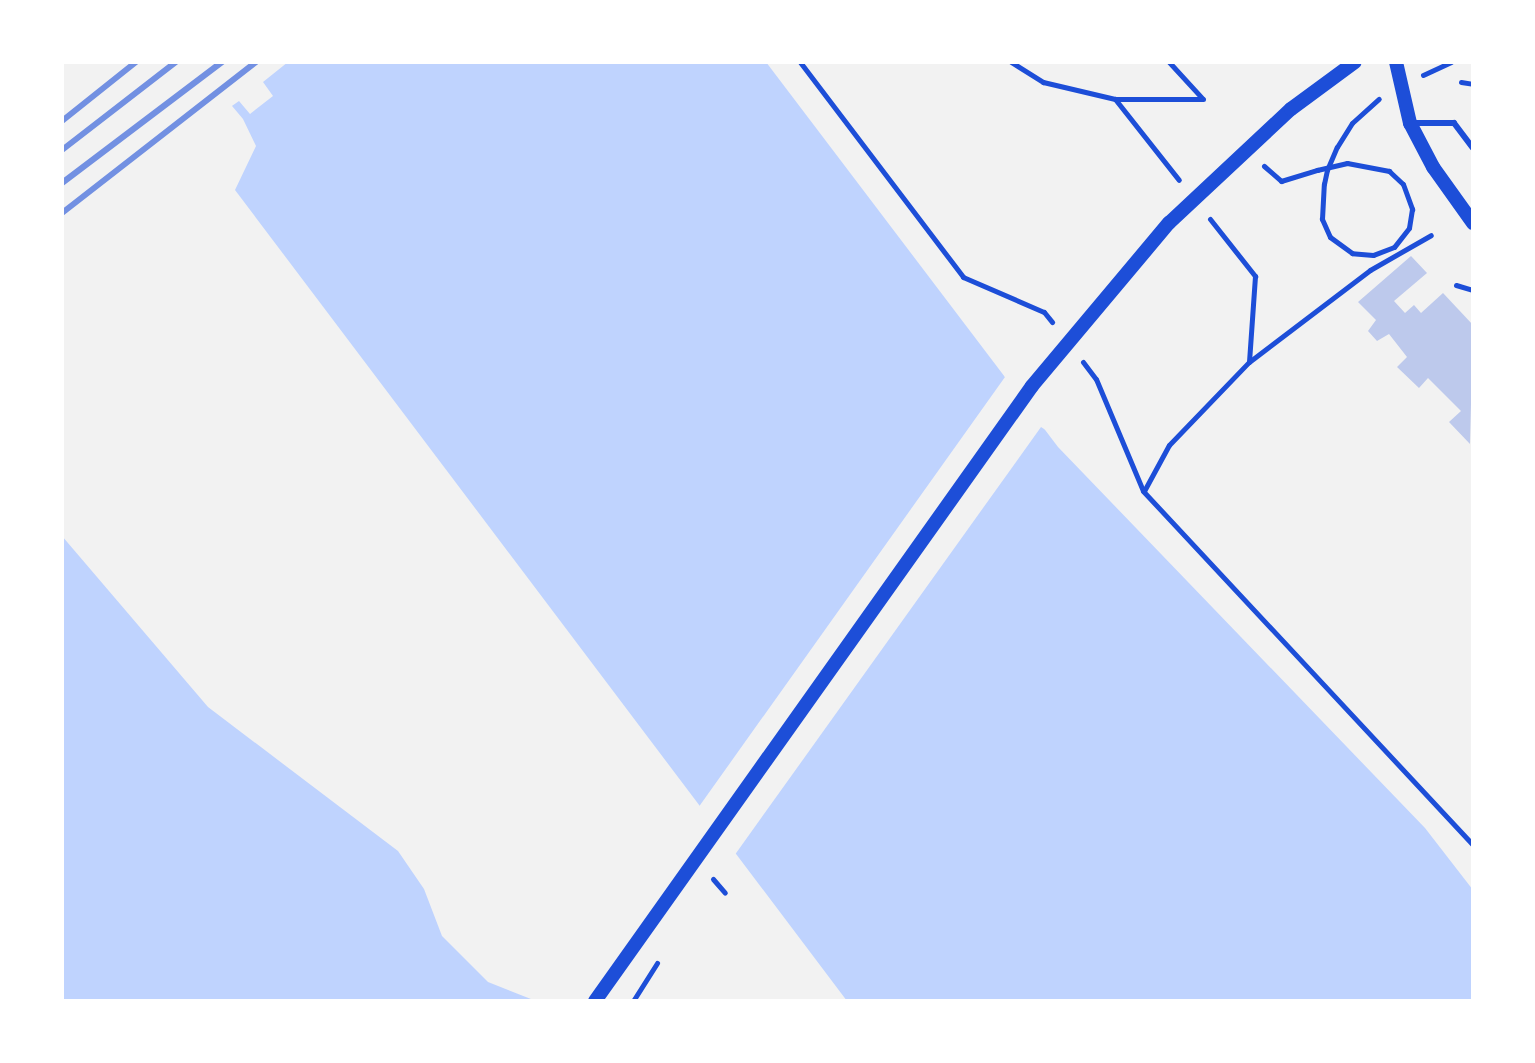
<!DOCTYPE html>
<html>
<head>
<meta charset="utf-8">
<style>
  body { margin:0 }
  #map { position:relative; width:1535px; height:1063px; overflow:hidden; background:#f2f2f2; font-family:Arial,sans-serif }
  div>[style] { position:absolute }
  .water>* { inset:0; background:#bfd3fe }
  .pier>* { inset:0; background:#f2f2f2 }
  .building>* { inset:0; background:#bdc9ec }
  .path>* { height:5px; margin:-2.5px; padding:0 2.5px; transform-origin:2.5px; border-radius:2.5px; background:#1d4ed8 }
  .service>* { height:6px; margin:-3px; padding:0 3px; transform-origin:3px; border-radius:3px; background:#1d4ed8 }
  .tertiary>* { height:14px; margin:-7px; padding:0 7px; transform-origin:7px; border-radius:7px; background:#1d4ed8 }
  .rail>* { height:6px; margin:-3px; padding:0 3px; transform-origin:3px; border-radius:3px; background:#7290e2 }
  span { translate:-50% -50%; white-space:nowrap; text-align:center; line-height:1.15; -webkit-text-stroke:8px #fff; paint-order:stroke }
  .frame { position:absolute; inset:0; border:64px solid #fff; pointer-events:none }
</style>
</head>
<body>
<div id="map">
  <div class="water">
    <i style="clip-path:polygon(195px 62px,766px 62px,1058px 447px,1425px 828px,1473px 890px,1473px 1001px,847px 1001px,235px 190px,256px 146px,243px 119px)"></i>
    <i style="clip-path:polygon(62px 536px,208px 707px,398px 851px,424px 889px,442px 936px,488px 982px,536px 1001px,62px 1001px)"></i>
  </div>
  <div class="pier">
    <i style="clip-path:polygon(191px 62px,288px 62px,263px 82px,273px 96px,250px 114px,239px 101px,229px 108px)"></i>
    <i style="clip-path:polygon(994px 355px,1055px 436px,1041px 427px,734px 856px,698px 808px,1005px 377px)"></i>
  </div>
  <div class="building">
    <i style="clip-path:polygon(1411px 256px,1427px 273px,1394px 301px,1405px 313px,1414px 305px,1421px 313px,1443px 293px,1473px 325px,1470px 444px,1449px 422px,1461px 411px,1428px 378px,1419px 388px,1397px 367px,1407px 357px,1389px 334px,1377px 341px,1368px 331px,1376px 320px,1358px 302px)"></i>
  </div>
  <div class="path">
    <i style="left:800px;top:62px;width:270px;rotate:52.8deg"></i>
    <i style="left:963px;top:277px;width:88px;rotate:23.4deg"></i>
    <i style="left:1044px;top:312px;width:13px;rotate:51deg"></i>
    <i style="left:1011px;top:62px;width:38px;rotate:32deg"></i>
    <i style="left:1043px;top:82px;width:74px;rotate:13.3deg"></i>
    <i style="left:1115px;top:99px;width:103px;rotate:51.7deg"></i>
    <i style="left:1169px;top:62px;width:49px;rotate:47.5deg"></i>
    <i style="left:1423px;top:75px;width:31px;rotate:-25deg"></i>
    <i style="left:1461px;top:82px;width:12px;rotate:9deg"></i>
    <i style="left:1116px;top:99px;width:87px"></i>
    <i style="left:1264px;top:166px;width:23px;rotate:41deg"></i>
    <i style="left:1281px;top:181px;width:38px;rotate:-17deg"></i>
    <i style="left:1317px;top:170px;width:31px;rotate:-13deg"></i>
    <i style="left:1347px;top:163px;width:43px;rotate:10.8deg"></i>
    <i style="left:1389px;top:171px;width:19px;rotate:43deg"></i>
    <i style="left:1403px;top:184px;width:27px;rotate:70deg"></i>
    <i style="left:1412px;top:209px;width:19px;rotate:99deg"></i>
    <i style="left:1409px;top:228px;width:24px;rotate:128deg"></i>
    <i style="left:1394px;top:247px;width:22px;rotate:159deg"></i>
    <i style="left:1373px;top:255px;width:21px;rotate:-175deg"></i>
    <i style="left:1352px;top:253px;width:27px;rotate:-144deg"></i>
    <i style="left:1330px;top:237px;width:20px;rotate:-114deg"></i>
    <i style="left:1322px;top:219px;width:35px;rotate:-87deg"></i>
    <i style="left:1324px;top:184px;width:14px;rotate:-78deg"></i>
    <i style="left:1327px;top:170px;width:25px;rotate:-67deg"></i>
    <i style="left:1337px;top:147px;width:28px;rotate:-58deg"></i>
    <i style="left:1352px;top:123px;width:36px;rotate:-42deg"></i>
    <i style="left:1210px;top:219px;width:73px;rotate:51.7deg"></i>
    <i style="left:1255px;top:276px;width:86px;rotate:94deg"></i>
    <i style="left:1456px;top:285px;width:17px;rotate:17deg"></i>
    <i style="left:1083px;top:362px;width:21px;rotate:53deg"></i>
    <i style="left:1096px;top:379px;width:121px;rotate:67.2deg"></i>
    <i style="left:1143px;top:491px;width:484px;rotate:47deg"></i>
    <i style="left:1144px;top:491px;width:52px;rotate:-61.5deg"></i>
    <i style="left:1169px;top:445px;width:115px;rotate:-46.1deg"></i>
    <i style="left:1249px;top:362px;width:152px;rotate:-37.2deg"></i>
    <i style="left:1370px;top:270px;width:70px;rotate:-29.8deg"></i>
    <i style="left:713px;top:879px;width:18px;rotate:49deg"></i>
    <i style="left:633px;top:1001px;width:45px;rotate:-57.7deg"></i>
  </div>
  <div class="service">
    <i style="left:1410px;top:123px;width:44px"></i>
    <i style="left:1454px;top:123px;width:31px;rotate:53deg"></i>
  </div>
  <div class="tertiary">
    <i style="left:1396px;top:62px;width:63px;rotate:77.1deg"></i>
    <i style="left:1410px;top:123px;width:50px;rotate:62.4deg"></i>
    <i style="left:1433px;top:167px;width:69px;rotate:54.5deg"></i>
    <i style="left:595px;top:1001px;width:754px;rotate:-54.6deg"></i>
    <i style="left:1032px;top:386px;width:213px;rotate:-50deg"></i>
    <i style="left:1169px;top:223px;width:167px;rotate:-43.1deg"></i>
    <i style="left:1291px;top:109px;width:79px;rotate:-36.3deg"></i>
  </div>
  <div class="rail">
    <i style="left:62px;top:121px;width:95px;rotate:-38.6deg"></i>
    <i style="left:62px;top:150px;width:144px;rotate:-37.7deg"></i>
    <i style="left:62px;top:183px;width:201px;rotate:-37.1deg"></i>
    <i style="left:62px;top:213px;width:246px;rotate:-37.9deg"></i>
  </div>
  <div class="frame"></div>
</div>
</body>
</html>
